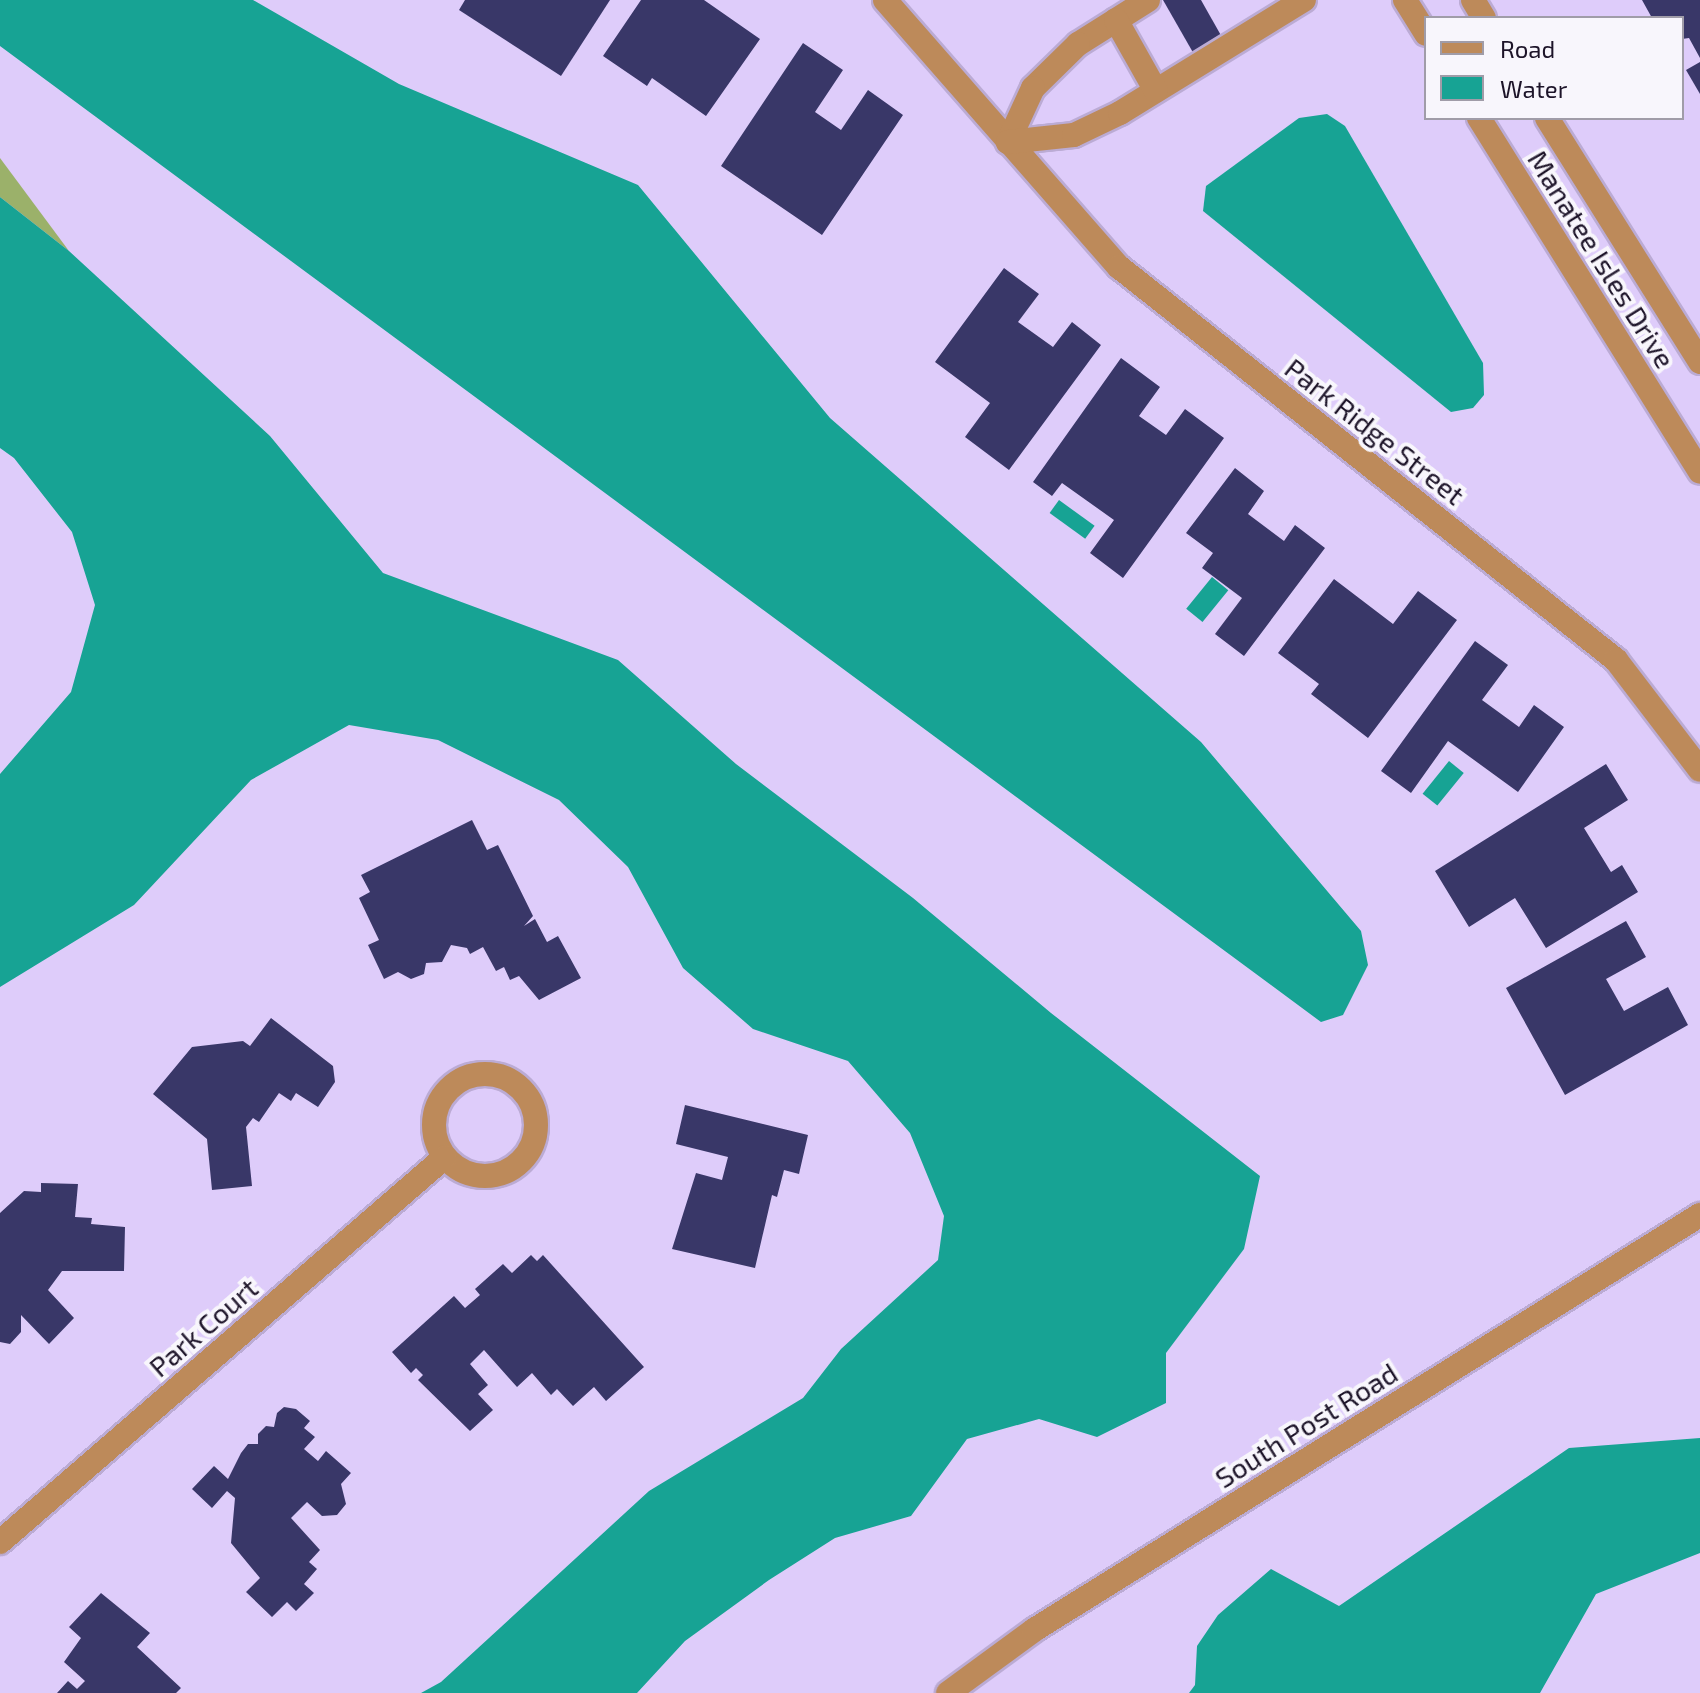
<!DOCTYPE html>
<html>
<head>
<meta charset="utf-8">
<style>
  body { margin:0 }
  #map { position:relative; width:1700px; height:1693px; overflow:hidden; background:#deccfa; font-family:"Exo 2",sans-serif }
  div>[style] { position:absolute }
  .green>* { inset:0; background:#9bb16a }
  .water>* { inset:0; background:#17a394; transform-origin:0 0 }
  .building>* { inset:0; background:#393768 }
  .roads { filter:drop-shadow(2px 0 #bbabd4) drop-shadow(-2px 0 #bbabd4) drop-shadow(0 2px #bbabd4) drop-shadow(0 -2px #bbabd4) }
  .minor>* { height:24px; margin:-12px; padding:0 12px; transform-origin:12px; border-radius:12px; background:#bd8a5a }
  .minor>.ring { margin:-12px; padding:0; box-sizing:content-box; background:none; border:24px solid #bd8a5a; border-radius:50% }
  span { translate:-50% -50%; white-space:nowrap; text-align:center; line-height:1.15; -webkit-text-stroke:8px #f8f6fc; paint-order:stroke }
  .street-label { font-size:28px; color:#1d1429 }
  .legend { position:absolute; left:1424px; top:16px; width:260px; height:104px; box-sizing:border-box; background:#f8f6fc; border:2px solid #a09ca8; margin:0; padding:10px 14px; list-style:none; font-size:24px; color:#1d1429 }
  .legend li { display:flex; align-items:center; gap:16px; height:40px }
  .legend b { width:40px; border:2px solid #a09ca8 }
</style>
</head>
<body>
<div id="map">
  <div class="green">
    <i style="clip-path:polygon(0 158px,69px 251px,0 197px)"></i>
  </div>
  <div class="water">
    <i style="clip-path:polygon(0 0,253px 0,399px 84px,638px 185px,830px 418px,1201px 742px,1361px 931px,1368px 965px,1343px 1015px,1321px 1022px,0 46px)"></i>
    <i style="clip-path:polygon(1327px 114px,1345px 126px,1483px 363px,1484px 395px,1473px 408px,1451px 412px,1203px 211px,1206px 186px,1299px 118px)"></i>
    <i style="clip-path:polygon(0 197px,69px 251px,270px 436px,383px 573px,618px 660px,736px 764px,913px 898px,1051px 1013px,1260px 1176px,1244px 1249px,1166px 1353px,1166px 1403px,1097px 1437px,1039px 1419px,967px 1439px,911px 1516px,835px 1538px,769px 1580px,685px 1641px,637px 1693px,421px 1693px,441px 1682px,649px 1491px,803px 1398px,841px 1349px,938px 1260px,944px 1216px,910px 1133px,848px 1061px,753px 1029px,683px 968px,628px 867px,559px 800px,438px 740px,349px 725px,251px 780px,134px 905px,0 987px,0 774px,71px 692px,95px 605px,72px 532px,14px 458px,0 448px)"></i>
    <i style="left:1059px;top:500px;width:44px;height:16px;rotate:36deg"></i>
    <i style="left:1212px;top:577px;width:21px;height:41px;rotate:39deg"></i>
    <i style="left:1449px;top:761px;width:19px;height:42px;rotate:39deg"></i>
    <i style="clip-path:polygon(1700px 1438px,1700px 1553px,1596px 1594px,1540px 1693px,1189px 1693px,1195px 1685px,1197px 1646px,1218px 1615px,1271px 1569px,1339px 1606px,1569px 1448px)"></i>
  </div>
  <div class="building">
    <i style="clip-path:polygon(465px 0,610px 0,561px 76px,459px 10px)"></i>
    <i style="clip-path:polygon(641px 0,704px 0,760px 39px,706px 116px,652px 78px,647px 86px,603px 56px)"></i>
    <i style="clip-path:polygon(1163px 0,1201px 0,1223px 39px,1195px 56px)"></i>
    <i style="clip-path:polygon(1642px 0,1700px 0,1700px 58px,1689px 38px,1682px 39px,1682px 18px,1652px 18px)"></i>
    <i style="clip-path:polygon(803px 43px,843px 70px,815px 112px,841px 130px,868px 90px,903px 115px,822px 235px,721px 166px)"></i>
    <i style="clip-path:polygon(1700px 62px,1700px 94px,1686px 70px)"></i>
    <i style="clip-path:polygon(1004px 268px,1039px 294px,1018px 322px,1053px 347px,1072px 322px,1101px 345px,1009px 470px,965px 437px,990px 403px,935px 362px)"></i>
    <i style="clip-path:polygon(1121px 358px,1160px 387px,1139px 416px,1166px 435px,1185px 409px,1224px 438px,1123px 578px,1090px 553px,1114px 520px,1062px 483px,1052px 496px,1033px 482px)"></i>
    <i style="clip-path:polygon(1235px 468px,1264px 491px,1248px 514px,1284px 541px,1295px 525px,1325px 548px,1244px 656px,1215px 634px,1242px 598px,1202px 568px,1213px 553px,1186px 533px)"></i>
    <i style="clip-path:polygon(1334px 579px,1393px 624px,1418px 591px,1457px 620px,1368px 738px,1311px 694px,1319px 684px,1278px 653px)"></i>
    <i style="clip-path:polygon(1475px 641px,1508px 665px,1482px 700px,1519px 727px,1534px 705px,1564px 727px,1518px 792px,1448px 741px,1411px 793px,1381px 771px)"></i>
    <i style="clip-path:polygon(1606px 764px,1628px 800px,1584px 828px,1611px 872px,1622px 865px,1638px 892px,1546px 948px,1515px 898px,1469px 927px,1435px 871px)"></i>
    <i style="clip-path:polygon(472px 820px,487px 850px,498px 845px,533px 916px,524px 926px,535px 919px,547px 942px,558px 936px,581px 978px,539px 1000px,519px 976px,510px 980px,504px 967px,496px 971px,483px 947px,470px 954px,467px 948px,451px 945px,442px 962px,426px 963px,424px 974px,411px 979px,398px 972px,384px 979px,368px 945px,379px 940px,359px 898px,370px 892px,361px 875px)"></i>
    <i style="clip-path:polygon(1626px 921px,1646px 957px,1606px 979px,1624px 1011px,1668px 987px,1688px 1025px,1565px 1095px,1506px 988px)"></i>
    <i style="clip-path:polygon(271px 1018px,333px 1066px,335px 1082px,318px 1107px,296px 1093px,291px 1101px,279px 1093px,259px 1122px,253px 1118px,246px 1127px,252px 1186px,212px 1190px,207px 1139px,153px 1094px,192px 1047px,243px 1041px,250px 1046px)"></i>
    <i style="clip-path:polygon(685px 1105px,808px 1135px,799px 1174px,784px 1170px,777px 1197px,772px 1195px,755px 1268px,672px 1249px,696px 1173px,722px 1180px,728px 1157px,676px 1144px)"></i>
    <i style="clip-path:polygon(41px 1183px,78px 1184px,75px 1217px,92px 1218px,91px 1224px,125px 1227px,124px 1271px,62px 1271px,48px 1290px,74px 1318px,49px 1344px,21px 1315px,21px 1332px,10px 1344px,0 1342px,0 1213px,24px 1191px,41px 1192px)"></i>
    <i style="clip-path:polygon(531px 1255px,537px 1261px,543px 1255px,644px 1367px,606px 1401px,594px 1387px,573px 1406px,557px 1389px,551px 1395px,532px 1373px,517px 1387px,484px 1350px,470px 1364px,488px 1385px,478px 1394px,493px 1410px,470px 1431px,418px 1380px,423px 1375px,416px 1368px,411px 1373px,392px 1352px,454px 1296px,465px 1308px,480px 1295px,475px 1289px,503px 1264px,512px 1273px)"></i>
    <i style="clip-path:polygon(284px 1407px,296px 1409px,310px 1421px,304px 1428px,315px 1437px,304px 1449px,318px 1461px,326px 1451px,351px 1473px,341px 1484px,346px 1504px,337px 1515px,322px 1516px,307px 1502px,291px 1518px,320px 1550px,309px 1562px,317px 1569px,304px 1584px,314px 1593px,296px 1611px,287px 1602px,272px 1617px,246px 1592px,260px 1578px,231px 1543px,235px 1498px,227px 1491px,212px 1508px,192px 1489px,214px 1466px,228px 1479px,241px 1453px,248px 1444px,258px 1444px,258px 1434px,266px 1426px,274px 1427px,277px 1413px)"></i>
    <i style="clip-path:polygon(101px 1593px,150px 1633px,137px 1647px,181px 1688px,176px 1693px,57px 1693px,68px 1681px,77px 1689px,85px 1681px,64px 1662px,81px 1638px,69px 1627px)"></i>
  </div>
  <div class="roads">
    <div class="minor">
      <i style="left:885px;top:0;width:355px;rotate:48.8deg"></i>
      <i style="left:1119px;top:267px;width:634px;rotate:38.33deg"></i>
      <i style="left:1616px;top:660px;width:138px;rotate:52.6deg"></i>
      <i style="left:1148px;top:0;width:83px;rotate:147.8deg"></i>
      <i style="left:1078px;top:44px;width:63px;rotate:135.6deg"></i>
      <i style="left:1033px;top:88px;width:60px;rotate:114.8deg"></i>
      <i style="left:1008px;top:142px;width:66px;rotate:-6.1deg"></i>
      <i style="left:1074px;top:135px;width:51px;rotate:-25.6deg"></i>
      <i style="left:1120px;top:113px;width:216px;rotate:-31.6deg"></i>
      <i style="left:1405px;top:0;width:40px;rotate:58deg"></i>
      <i style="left:1473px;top:0;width:21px;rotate:59deg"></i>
      <i style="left:1116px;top:20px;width:81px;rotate:60.6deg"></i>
      <i style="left:1479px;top:118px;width:417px;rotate:58deg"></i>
      <i style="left:1547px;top:118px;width:288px;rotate:57.9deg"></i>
      <i class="ring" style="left:434px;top:1074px;width:78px;height:78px"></i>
      <i style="left:0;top:1542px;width:588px;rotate:-40.87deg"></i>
      <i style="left:948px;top:1693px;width:107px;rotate:-36.2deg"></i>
      <i style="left:1034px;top:1630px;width:785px;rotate:-31.93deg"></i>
    </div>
  </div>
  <div class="street-label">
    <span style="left:1602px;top:259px;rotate:58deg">Manatee Isles Drive</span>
    <span style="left:1375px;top:431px;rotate:38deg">Park Ridge Street</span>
    <span style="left:203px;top:1327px;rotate:-41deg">Park Court</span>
    <span style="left:1306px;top:1425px;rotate:-32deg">South Post Road</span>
  </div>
  <ul class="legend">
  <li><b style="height:10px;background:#bd8a5a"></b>Road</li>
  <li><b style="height:22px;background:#17a394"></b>Water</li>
  </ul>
</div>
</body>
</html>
